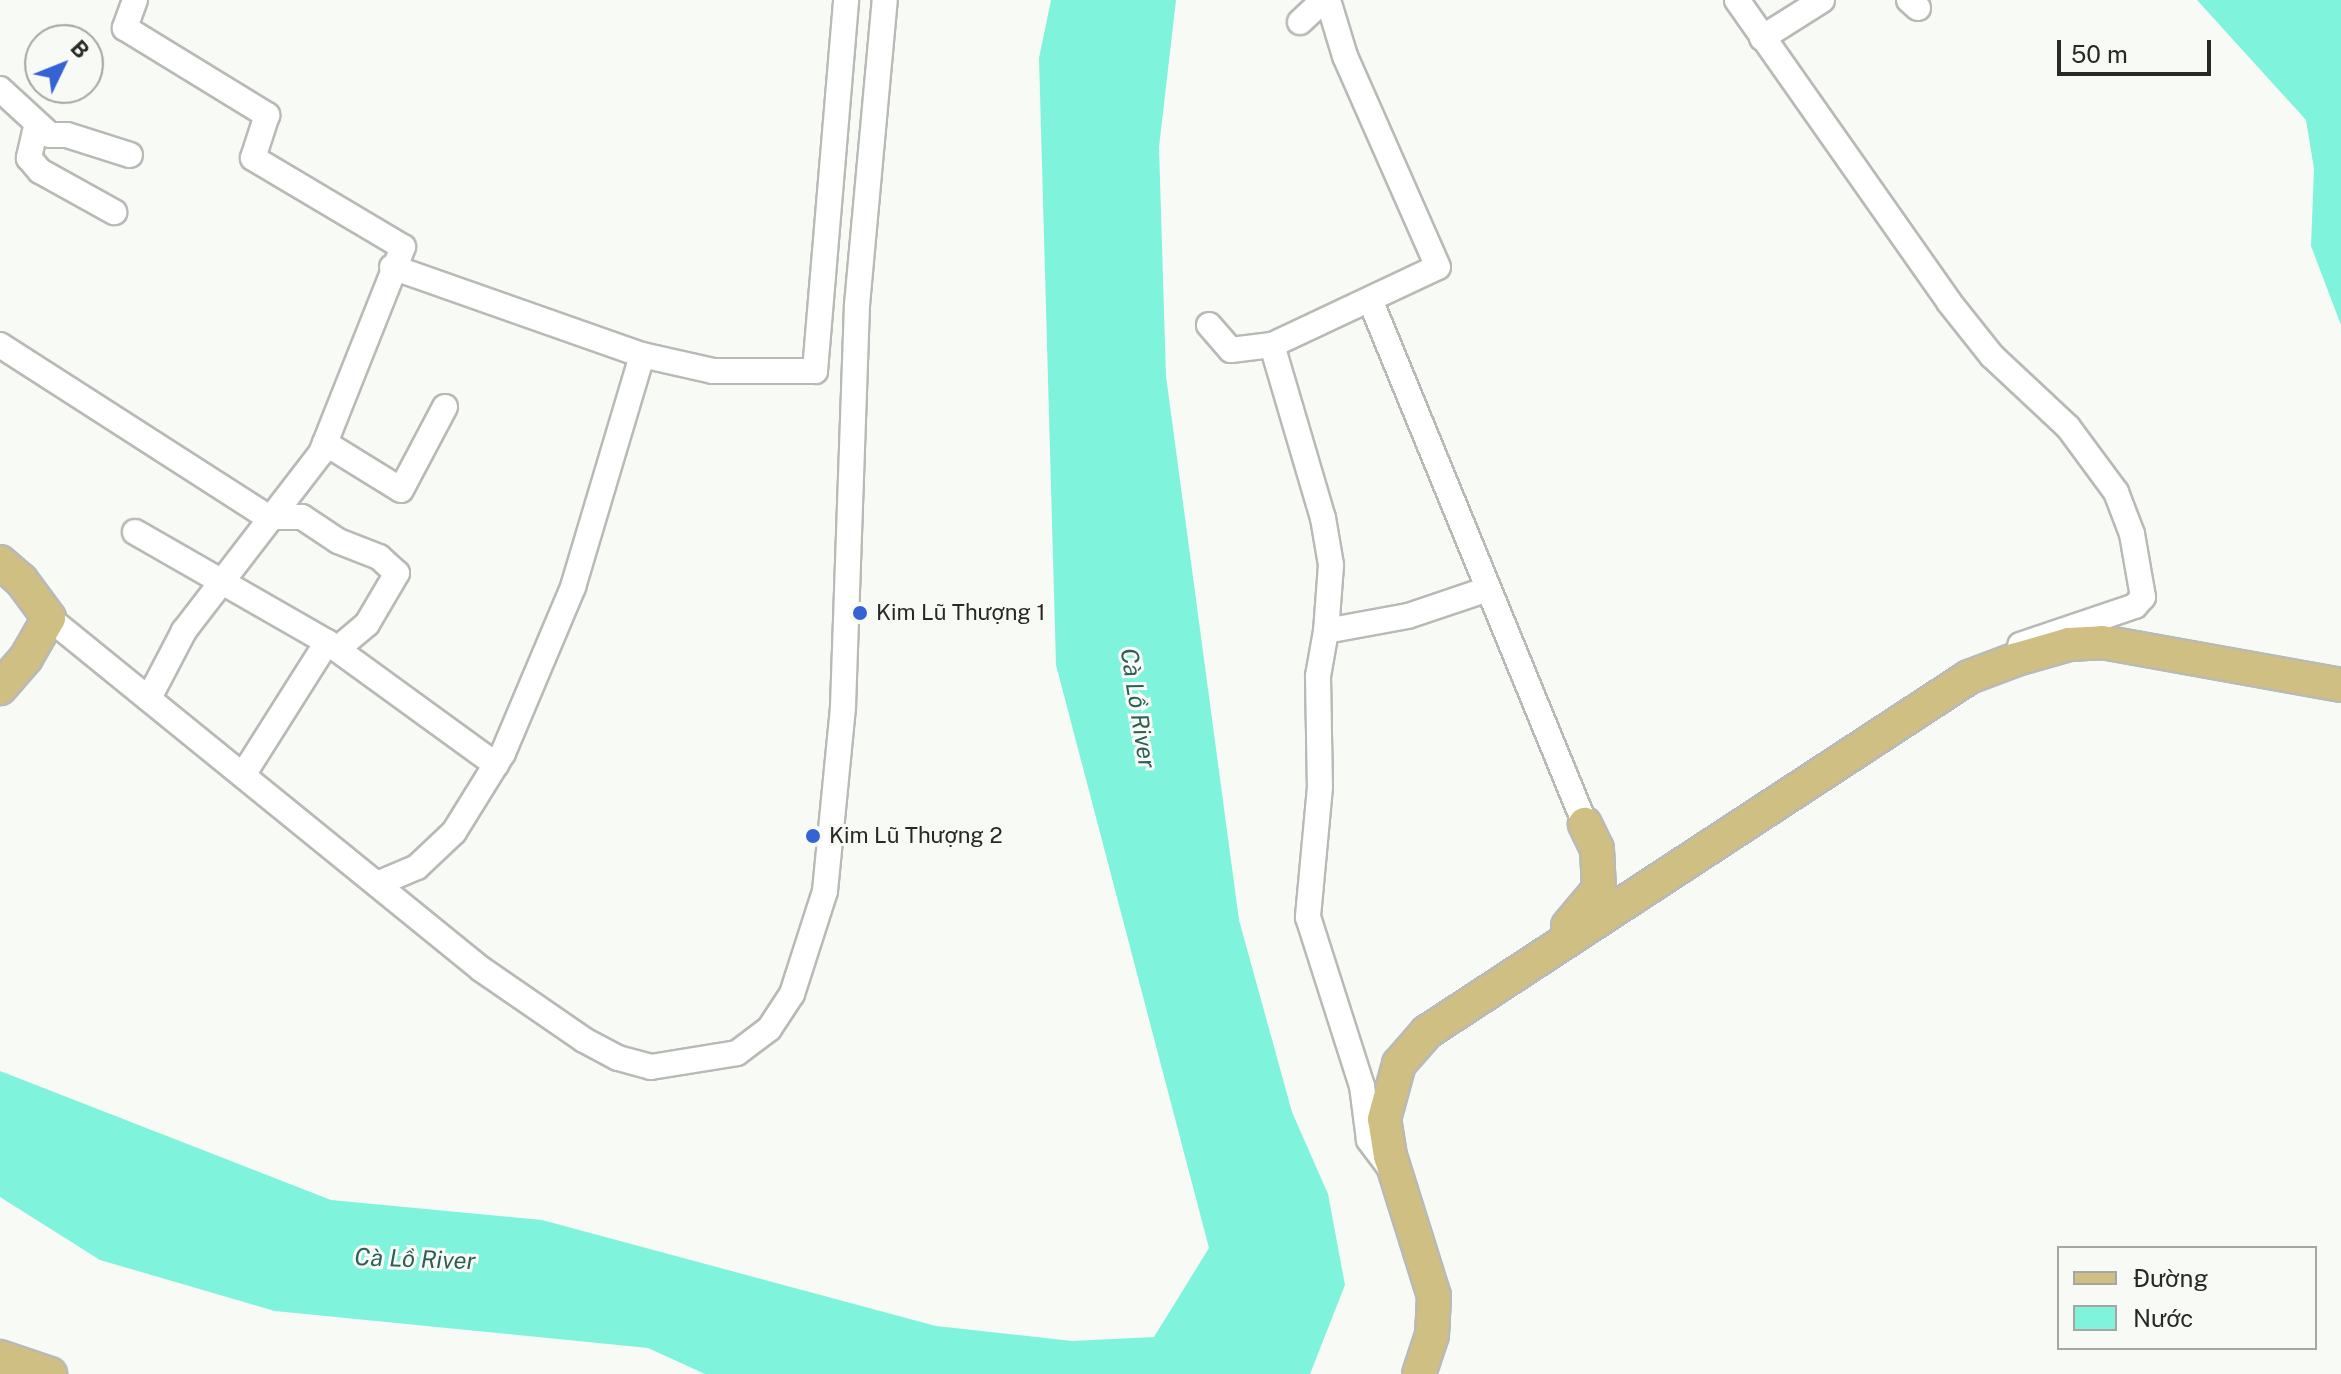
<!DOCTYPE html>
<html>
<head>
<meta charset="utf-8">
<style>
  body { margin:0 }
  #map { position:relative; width:2341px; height:1374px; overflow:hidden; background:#f8faf5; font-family:"Public Sans",sans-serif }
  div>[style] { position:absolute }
  .water>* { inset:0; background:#80f3dc }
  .roads { filter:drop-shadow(2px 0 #b9bab5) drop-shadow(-2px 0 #b9bab5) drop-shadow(0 2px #b9bab5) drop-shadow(0 -2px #b9bab5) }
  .minor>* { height:24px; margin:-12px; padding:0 12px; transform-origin:12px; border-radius:12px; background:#fff }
  .major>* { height:32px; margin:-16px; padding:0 16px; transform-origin:16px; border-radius:16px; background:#d0bf83 }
  .dots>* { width:22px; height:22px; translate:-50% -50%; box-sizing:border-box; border:4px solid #f8faf5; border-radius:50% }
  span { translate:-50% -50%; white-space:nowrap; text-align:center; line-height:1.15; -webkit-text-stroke:6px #f8faf5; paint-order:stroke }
  .poi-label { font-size:22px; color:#282827 }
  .left { translate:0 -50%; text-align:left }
  .water-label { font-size:24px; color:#2e5f55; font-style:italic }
  .legend { position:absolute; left:2057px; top:1246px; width:260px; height:104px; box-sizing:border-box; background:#f8faf5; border:2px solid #a5a6a3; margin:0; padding:10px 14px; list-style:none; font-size:24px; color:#282827 }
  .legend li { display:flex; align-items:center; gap:16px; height:40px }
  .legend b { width:40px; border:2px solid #a5a6a3 }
  .north { position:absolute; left:24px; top:24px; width:80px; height:80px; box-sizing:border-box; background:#f8faf5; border:2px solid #a5a6a3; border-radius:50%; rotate:47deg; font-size:22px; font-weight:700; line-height:32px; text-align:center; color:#282827 }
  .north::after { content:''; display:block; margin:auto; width:28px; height:36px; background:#3663d3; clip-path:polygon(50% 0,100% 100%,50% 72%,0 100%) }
  .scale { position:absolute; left:2057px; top:40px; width:154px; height:36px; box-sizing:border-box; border:4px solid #282827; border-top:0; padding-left:10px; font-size:24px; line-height:28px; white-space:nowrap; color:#282827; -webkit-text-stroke:6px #f8faf5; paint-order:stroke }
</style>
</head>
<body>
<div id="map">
  <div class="water">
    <i style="clip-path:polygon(1051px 0,1176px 0,1159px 147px,1166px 376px,1239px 920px,1292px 1112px,1328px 1194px,1345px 1285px,1310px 1374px,705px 1374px,648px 1348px,275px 1311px,100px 1260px,0 1197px,0 1071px,331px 1200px,542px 1220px,936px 1326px,1072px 1341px,1154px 1337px,1209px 1248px,1056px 665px,1039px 58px)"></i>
    <i style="clip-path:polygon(2197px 0,2341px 0,2341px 325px,2311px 246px,2314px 169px,2306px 120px)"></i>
  </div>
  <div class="roads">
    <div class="minor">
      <i style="left:135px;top:0;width:30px;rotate:110deg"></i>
      <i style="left:125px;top:28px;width:167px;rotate:31.5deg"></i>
      <i style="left:267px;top:115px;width:45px;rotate:108deg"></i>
      <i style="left:253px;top:158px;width:174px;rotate:30.7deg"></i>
      <i style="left:403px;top:247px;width:222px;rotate:111.7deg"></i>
      <i style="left:321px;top:453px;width:225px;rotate:127.6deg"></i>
      <i style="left:184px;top:631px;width:76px;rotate:117.6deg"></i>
      <i style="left:1737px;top:0;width:369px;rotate:54.9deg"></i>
      <i style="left:1949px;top:302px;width:69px;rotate:51.5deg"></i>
      <i style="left:1992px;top:356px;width:104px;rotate:43.1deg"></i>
      <i style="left:2068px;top:427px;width:81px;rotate:53.6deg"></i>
      <i style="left:2116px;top:492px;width:45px;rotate:69.1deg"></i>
      <i style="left:2132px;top:534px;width:64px;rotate:80.1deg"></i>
      <i style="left:2143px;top:597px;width:12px;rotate:132deg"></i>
      <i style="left:2135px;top:606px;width:121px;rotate:161.3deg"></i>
      <i style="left:1909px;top:0;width:12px;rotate:42deg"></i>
      <i style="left:1300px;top:22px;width:33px;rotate:-43deg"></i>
      <i style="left:1762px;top:38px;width:71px;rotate:-32.3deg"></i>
      <i style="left:0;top:89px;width:68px;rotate:42.6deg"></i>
      <i style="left:50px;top:135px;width:17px"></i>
      <i style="left:67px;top:135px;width:66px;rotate:17.6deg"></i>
      <i style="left:36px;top:127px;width:32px;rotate:103deg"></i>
      <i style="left:29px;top:158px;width:17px;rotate:50deg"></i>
      <i style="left:40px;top:171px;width:85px;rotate:29deg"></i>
      <i style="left:392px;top:267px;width:265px;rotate:19.4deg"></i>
      <i style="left:642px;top:355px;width:73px;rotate:12.7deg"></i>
      <i style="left:713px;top:371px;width:102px"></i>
      <i style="left:1371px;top:302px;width:564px;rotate:67.71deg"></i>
      <i style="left:1209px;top:325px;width:33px;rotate:49deg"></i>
      <i style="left:1231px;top:350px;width:41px;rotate:-7deg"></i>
      <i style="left:1272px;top:345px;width:183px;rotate:-25.2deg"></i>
      <i style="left:1438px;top:267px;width:231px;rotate:-113.8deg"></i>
      <i style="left:1345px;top:56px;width:59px;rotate:-106.9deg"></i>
      <i style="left:0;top:345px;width:318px;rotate:32.7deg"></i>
      <i style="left:268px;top:517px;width:34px"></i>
      <i style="left:302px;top:517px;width:43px;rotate:33.7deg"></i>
      <i style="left:338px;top:541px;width:44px;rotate:21.3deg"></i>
      <i style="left:379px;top:557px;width:24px;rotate:42deg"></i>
      <i style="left:397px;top:573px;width:59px;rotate:120.5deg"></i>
      <i style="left:367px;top:624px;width:39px;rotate:140deg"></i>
      <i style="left:1272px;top:345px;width:180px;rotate:73.6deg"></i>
      <i style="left:1323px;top:518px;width:48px;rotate:80.3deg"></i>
      <i style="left:1331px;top:565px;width:66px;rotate:94.3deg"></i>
      <i style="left:1326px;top:631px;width:83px;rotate:-10.4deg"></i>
      <i style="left:1408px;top:616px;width:81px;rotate:-18.7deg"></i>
      <i style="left:815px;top:371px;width:372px;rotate:-85.2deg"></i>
      <i style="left:325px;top:443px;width:89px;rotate:31.7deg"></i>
      <i style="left:401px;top:490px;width:94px;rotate:-62.1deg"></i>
      <i style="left:135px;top:532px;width:221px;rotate:29.8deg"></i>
      <i style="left:327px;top:642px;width:209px;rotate:36deg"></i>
      <i style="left:49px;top:618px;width:557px;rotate:39.09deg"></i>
      <i style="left:481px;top:969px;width:125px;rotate:34.6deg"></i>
      <i style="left:584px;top:1040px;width:38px;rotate:28deg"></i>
      <i style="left:618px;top:1058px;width:34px;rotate:15deg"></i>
      <i style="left:651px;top:1067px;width:87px;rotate:-9.2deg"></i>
      <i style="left:737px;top:1053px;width:40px;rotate:-37deg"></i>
      <i style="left:769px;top:1029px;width:42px;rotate:-56.7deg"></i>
      <i style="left:792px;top:994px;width:108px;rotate:-72.2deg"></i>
      <i style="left:825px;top:891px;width:186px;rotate:-84.4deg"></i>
      <i style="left:843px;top:706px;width:401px;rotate:-88deg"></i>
      <i style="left:857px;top:305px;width:306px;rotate:-84.8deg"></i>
      <i style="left:1326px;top:631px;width:46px;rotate:100.1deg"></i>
      <i style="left:1318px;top:676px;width:111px;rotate:89deg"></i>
      <i style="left:1320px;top:787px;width:131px;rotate:95.3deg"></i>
      <i style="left:1308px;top:917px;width:177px;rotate:72.3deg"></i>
      <i style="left:1362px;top:1086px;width:54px;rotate:82.6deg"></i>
      <i style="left:1369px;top:1140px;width:38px;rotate:53deg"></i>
      <i style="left:243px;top:775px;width:157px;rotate:-57.7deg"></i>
      <i style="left:377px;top:884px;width:43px;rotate:-23deg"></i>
      <i style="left:417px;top:867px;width:51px;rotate:-43.4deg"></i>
      <i style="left:454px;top:832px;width:93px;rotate:-58.2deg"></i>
      <i style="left:503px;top:753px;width:180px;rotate:-67.1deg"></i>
      <i style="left:573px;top:587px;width:242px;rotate:-73.4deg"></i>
    </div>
    <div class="major">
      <i style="left:0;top:562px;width:28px;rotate:41deg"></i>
      <i style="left:21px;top:580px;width:47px;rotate:53.6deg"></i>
      <i style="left:49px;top:618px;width:46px;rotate:119.9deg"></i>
      <i style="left:26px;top:658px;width:40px;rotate:131deg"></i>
      <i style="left:1568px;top:926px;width:48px;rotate:-50deg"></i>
      <i style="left:1599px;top:889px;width:40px;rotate:-92.9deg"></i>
      <i style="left:1597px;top:849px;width:28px;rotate:-116deg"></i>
      <i style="left:0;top:1357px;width:53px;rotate:18.8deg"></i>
      <i style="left:1419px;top:1374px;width:41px;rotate:-71.6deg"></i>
      <i style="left:1432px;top:1335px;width:39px;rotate:-87deg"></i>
      <i style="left:1434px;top:1296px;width:147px;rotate:-107.4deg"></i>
      <i style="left:1390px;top:1156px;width:37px;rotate:-99deg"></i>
      <i style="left:1384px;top:1119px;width:57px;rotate:-74.7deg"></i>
      <i style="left:1399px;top:1064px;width:43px;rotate:-48.8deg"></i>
      <i style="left:1427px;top:1032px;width:648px;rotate:-33.22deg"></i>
      <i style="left:1969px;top:677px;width:51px;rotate:-20.6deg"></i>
      <i style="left:2017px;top:659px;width:54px;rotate:-16.1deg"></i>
      <i style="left:2069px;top:644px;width:33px;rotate:-3deg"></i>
      <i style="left:2102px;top:642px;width:243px;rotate:10.2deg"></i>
    </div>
  </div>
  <div class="dots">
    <i style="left:860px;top:613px;background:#3663d3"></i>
    <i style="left:813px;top:836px;background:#3663d3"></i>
  </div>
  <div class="poi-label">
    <span class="left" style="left:876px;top:613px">Kim Lũ Thượng 1</span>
    <span class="left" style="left:829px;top:836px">Kim Lũ Thượng 2</span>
  </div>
  <div class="water-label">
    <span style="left:1138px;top:708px;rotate:81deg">Cà Lồ River</span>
    <span style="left:415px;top:1259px;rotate:2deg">Cà Lồ River</span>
  </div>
  <ul class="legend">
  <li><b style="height:10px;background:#d0bf83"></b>Đường</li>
  <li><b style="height:22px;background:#80f3dc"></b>Nước</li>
  </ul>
  <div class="north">B</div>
  <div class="scale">50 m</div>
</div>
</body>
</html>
